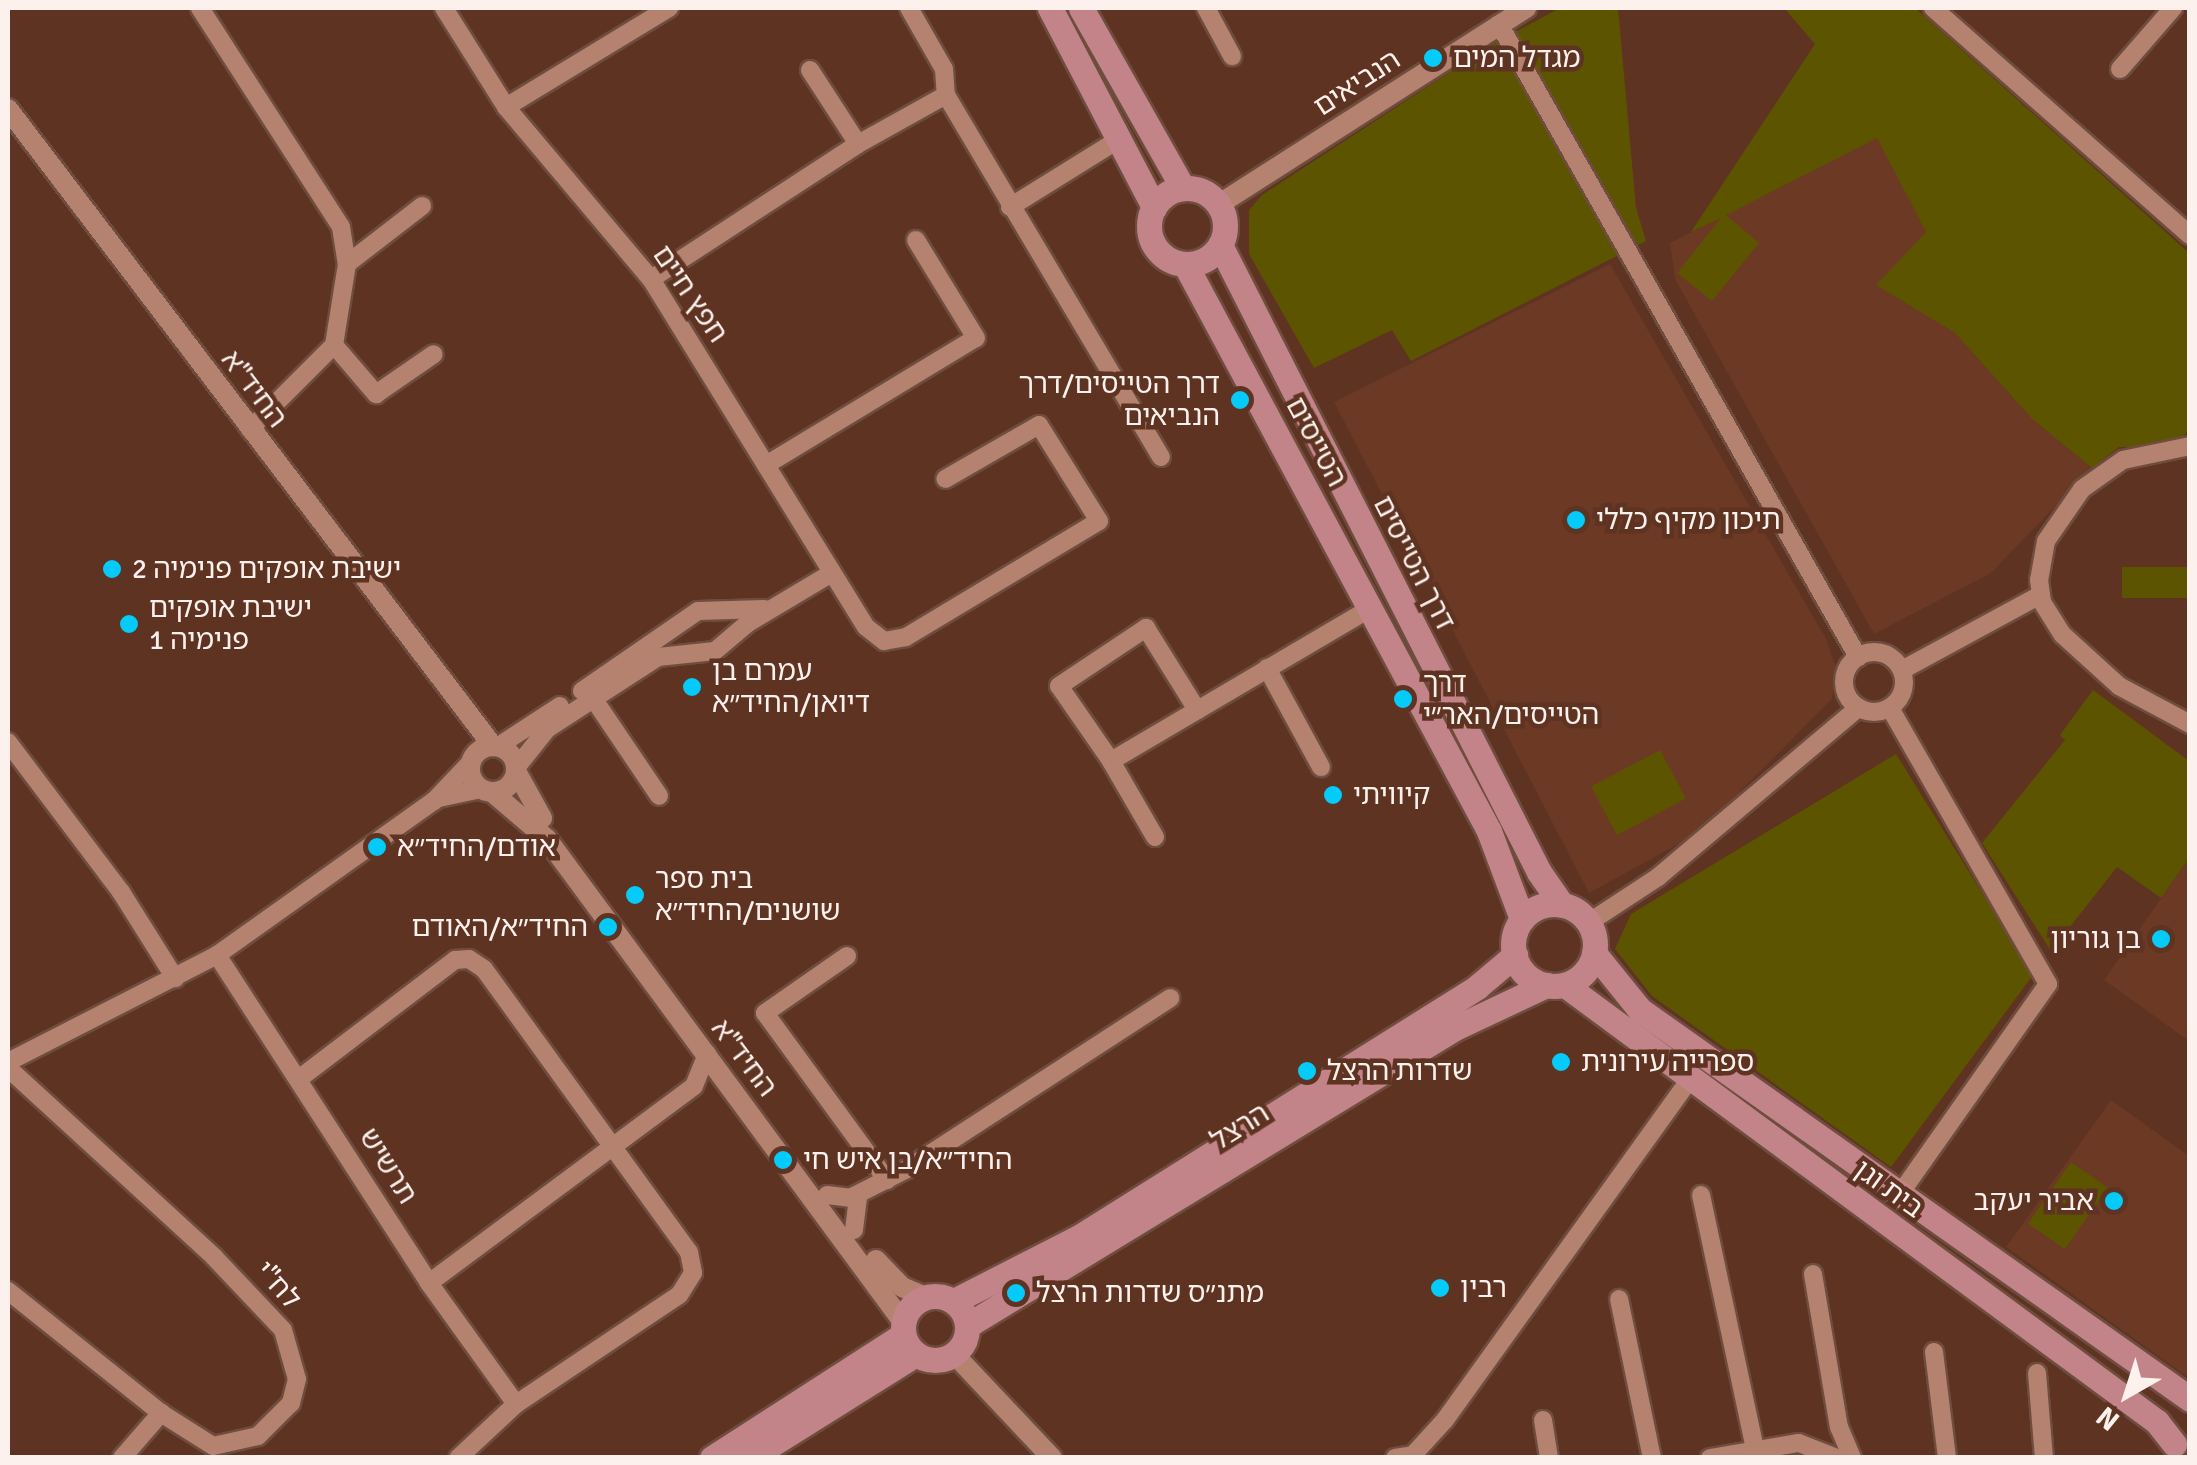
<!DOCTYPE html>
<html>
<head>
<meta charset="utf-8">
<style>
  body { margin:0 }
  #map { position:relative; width:2197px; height:1465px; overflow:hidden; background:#5e3322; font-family:Signika,"Noto Sans Hebrew",sans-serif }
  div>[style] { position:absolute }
  .built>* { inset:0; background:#6b3924 }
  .green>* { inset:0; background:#5d5400; transform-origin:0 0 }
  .roads { filter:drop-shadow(2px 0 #6e4d3f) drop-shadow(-2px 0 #6e4d3f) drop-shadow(0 2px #6e4d3f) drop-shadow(0 -2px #6e4d3f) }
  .minor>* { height:18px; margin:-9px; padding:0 9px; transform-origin:9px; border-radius:9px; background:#b4826f }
  .minor>.ring { margin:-9px; padding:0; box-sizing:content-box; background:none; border:18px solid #b4826f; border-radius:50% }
  .tertiary>* { height:20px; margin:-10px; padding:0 10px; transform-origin:10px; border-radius:10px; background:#b4826f }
  .tertiary>.ring { margin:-10px; padding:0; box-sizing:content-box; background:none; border:20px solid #b4826f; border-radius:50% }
  .secondary>* { height:25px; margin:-12.5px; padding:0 12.5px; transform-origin:12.5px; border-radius:12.5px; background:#c28488 }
  .secondary>.ring { margin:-12.5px; padding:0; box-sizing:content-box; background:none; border:25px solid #c28488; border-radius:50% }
  .dots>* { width:28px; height:28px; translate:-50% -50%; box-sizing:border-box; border:5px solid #5e3322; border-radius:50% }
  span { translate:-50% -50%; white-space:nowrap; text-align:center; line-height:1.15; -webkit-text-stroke:9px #5e3322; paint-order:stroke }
  .poi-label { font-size:28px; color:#fdf1ed }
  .left { translate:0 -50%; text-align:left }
  .right { translate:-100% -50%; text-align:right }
  .street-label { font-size:28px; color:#fdf1ed }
  .frame { position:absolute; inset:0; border:10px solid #fdf1ed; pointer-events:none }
  .north { position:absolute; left:2077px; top:1345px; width:100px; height:100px; -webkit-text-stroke:8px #5e3322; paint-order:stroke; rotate:219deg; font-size:28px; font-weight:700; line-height:40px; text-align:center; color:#fdf1ed }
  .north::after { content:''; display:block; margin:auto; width:35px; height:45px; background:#fdf1ed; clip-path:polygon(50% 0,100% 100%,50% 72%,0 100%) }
</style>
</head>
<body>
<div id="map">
  <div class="built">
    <i style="clip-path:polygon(1878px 137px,1926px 232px,1877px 285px,1955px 333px,2032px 419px,2092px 468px,1991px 573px,1874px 634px,1675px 279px,1670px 243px)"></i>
    <i style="clip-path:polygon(1610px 264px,1826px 639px,1836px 667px,1832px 699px,1700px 832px,1589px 893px,1334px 402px)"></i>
    <i style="clip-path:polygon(2189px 858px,2189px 1041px,2104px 980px)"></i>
    <i style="clip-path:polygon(2111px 1100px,2189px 1156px,2189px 1378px,2006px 1247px)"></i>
  </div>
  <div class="green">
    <i style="clip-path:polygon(1560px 8px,1618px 8px,1636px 208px,1646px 241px,1411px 361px,1392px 330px,1314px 368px,1249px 254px,1249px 210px,1262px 195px,1493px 44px)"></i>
    <i style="clip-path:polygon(1784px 8px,1915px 8px,2189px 253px,2189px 430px,2173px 447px,2119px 447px,2092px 468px,2032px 419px,1955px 333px,1876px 285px,1926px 232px,1877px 138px,1726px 215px,1759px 243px,1712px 301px,1677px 273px,1721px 218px,1691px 232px,1815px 44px)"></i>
    <i style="left:2189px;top:567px;width:31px;height:67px;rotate:90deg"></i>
    <i style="clip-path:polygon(2093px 690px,2189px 761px,2189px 858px,2161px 898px,2117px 867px,2051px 951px,1982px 843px,2065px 740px,2060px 735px)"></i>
    <i style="left:1660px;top:750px;width:55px;height:78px;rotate:62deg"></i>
    <i style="clip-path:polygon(1896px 754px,2033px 975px,1891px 1167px,1652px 996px,1615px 949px,1631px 914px)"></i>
    <i style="left:2071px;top:1162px;width:45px;height:75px;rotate:35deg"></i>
  </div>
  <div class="roads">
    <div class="minor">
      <i style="left:200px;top:8px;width:260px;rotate:57.2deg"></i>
      <i style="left:341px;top:227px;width:37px;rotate:81deg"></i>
      <i style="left:347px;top:264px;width:82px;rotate:99.1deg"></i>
      <i style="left:334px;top:345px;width:119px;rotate:135deg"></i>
      <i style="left:444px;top:8px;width:117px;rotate:57.9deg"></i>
      <i style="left:506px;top:107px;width:225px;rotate:49.9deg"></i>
      <i style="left:651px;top:279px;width:409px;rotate:58.3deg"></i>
      <i style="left:866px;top:627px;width:23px;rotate:38deg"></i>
      <i style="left:884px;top:641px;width:22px;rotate:-10deg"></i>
      <i style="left:906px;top:637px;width:225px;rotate:-31deg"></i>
      <i style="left:1099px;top:521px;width:113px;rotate:-122deg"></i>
      <i style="left:1039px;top:425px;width:108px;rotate:150.1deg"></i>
      <i style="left:909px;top:8px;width:70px;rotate:60.2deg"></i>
      <i style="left:944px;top:69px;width:26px;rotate:86deg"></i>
      <i style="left:946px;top:95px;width:421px;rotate:59.3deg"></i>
      <i style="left:1206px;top:8px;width:55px;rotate:61.6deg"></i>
      <i style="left:1933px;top:8px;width:343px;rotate:41.5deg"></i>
      <i style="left:1499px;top:24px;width:728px;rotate:60.44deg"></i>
      <i style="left:2120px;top:69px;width:81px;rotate:-49deg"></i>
      <i style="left:810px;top:70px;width:88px;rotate:57deg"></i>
      <i style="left:506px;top:107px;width:191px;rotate:-31.3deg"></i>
      <i style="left:1010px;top:207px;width:131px;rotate:-31.9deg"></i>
      <i style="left:347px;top:264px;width:95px;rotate:-37.7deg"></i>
      <i style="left:651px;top:279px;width:247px;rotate:-33.1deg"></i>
      <i style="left:858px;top:144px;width:101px;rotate:-29.1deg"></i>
      <i style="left:334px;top:345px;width:65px;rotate:49.4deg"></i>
      <i style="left:376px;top:394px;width:70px;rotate:-34.6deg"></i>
      <i style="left:2190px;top:446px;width:68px;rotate:168.2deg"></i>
      <i style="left:2123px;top:460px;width:50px;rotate:144.7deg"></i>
      <i style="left:2082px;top:489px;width:63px;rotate:124.7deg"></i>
      <i style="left:2046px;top:541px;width:40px;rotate:100deg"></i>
      <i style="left:2039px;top:580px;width:22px;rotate:82deg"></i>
      <i style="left:2042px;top:602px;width:39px;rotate:58deg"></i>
      <i style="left:2063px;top:635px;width:76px;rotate:42.3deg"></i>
      <i style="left:2119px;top:686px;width:81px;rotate:28.2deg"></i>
      <i style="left:766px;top:465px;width:245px;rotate:-31.2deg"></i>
      <i style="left:976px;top:338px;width:115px;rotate:-121.5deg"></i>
      <i class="ring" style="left:1844px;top:652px;width:42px;height:42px"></i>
      <i style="left:1267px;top:668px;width:113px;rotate:61.4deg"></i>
      <i style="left:1902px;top:670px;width:157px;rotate:-28.5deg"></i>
      <i style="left:582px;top:691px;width:141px;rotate:-34.6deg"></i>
      <i style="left:698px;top:611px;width:66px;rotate:-1.7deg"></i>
      <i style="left:593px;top:698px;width:118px;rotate:56deg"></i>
      <i style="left:1890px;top:708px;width:318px;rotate:60.2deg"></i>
      <i style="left:2048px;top:984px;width:258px;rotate:125.2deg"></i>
      <i style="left:8px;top:742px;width:188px;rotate:53deg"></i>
      <i style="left:121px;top:892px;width:102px;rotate:57.9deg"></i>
      <i style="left:497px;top:747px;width:75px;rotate:-33.1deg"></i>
      <i style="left:1111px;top:761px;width:91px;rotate:-124.7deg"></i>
      <i style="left:1059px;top:686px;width:105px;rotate:-33.7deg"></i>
      <i style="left:1146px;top:628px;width:97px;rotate:58.1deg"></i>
      <i style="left:516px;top:768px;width:50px;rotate:-51.5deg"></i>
      <i style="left:547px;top:729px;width:132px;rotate:-33deg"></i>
      <i style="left:658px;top:657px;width:57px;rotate:-6deg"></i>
      <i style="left:715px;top:651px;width:43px;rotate:-40.3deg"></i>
      <i style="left:748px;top:623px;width:98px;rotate:-30.8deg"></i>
      <i style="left:439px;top:798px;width:43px;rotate:-12.1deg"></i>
      <i style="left:1155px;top:837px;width:88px;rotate:-120.1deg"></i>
      <i style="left:1111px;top:761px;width:302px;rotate:-30.5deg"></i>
      <i style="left:1588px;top:923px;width:84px;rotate:-33.3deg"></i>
      <i style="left:1658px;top:877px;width:262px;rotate:-40.2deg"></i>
      <i style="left:217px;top:955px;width:391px;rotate:57.1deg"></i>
      <i style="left:429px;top:1283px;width:149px;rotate:54.3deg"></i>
      <i style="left:847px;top:956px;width:100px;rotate:145.2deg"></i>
      <i style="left:765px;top:1013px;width:207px;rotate:53.9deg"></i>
      <i style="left:8px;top:1062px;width:235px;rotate:-27.1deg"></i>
      <i style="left:217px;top:955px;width:266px;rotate:-35.4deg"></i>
      <i style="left:434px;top:801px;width:54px;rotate:-46.5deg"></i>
      <i style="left:8px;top:1068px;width:280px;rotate:42.5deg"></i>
      <i style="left:214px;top:1257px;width:100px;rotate:46.6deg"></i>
      <i style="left:283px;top:1330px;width:51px;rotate:74.1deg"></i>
      <i style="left:297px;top:1379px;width:25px;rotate:104deg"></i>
      <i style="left:291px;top:1403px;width:47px;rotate:135deg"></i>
      <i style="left:258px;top:1436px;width:46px;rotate:167.5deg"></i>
      <i style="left:213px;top:1446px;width:62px;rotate:-147.6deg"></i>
      <i style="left:161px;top:1413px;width:196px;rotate:-141.4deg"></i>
      <i style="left:300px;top:1078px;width:195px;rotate:-37.3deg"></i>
      <i style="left:455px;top:960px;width:14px;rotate:-4deg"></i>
      <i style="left:469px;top:959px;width:18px;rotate:34deg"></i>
      <i style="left:484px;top:969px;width:349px;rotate:54.1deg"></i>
      <i style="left:689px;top:1252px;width:21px;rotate:79deg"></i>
      <i style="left:693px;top:1273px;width:26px;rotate:122deg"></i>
      <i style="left:679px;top:1295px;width:196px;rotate:146.2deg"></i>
      <i style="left:516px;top:1404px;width:79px;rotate:137deg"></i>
      <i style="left:827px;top:1195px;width:23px;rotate:7deg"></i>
      <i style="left:850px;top:1198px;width:64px;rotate:-27deg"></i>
      <i style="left:907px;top:1169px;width:314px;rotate:-33deg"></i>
      <i style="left:1701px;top:1195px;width:260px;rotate:78deg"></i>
      <i style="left:854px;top:1230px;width:34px;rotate:-83deg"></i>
      <i style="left:1813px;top:1274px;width:155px;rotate:80.4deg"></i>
      <i style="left:1839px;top:1427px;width:34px;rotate:67deg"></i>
      <i style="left:429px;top:1283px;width:330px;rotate:-36.6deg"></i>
      <i style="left:694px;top:1086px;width:35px;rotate:-68deg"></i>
      <i style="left:1619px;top:1299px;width:162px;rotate:78.3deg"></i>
      <i style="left:1934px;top:1352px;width:107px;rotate:83deg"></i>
      <i style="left:2037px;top:1373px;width:85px;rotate:85.3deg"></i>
      <i style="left:1543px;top:1420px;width:38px;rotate:81deg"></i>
      <i style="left:122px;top:1458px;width:60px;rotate:-49.1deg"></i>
      <i style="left:1395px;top:1458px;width:18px;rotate:-9deg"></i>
      <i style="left:1413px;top:1455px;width:47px;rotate:-47.6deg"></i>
      <i style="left:1445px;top:1420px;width:418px;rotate:-54.3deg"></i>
      <i style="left:1710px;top:1458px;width:90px;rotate:-9.6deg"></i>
      <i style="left:1799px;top:1443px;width:41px;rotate:21.5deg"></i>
    </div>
    <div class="tertiary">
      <i style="left:8px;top:109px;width:801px;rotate:52.72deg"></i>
      <i style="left:1218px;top:205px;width:366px;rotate:-32.6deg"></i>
      <i class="ring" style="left:470px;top:746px;width:26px;height:26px"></i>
      <i style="left:516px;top:771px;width:54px;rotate:61deg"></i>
      <i style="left:492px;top:792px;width:72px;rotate:40.5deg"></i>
      <i style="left:547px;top:839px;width:600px;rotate:53.61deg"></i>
      <i style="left:876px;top:1260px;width:37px;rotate:46deg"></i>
      <i style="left:902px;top:1287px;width:25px;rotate:23deg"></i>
      <i style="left:955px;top:1355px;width:141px;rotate:46.7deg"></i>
    </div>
    <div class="secondary">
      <i style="left:1050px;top:8px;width:225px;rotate:62.4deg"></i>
      <i style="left:1081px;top:8px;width:207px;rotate:60.5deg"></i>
      <i class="ring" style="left:1149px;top:188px;width:51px;height:51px"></i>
      <i style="left:1220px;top:245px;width:703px;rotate:63.03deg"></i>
      <i style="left:1539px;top:872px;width:40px;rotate:55.1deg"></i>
      <i style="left:1185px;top:264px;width:643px;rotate:61.8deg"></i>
      <i style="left:1489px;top:831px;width:94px;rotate:69.4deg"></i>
      <i class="ring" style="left:1513px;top:904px;width:57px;height:57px"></i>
      <i style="left:1594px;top:953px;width:73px;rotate:51.1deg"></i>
      <i style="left:1640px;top:1010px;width:674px;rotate:35.27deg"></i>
      <i style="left:1565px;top:985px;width:736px;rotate:36.43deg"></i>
      <i style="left:2157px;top:1422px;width:28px;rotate:52deg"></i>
      <i class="ring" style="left:903px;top:1296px;width:39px;height:39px"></i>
      <i style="left:954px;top:1301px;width:140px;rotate:-27.1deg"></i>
      <i style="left:1079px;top:1237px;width:470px;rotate:-32.1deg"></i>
      <i style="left:1477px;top:987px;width:50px;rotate:-40.1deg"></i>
      <i style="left:968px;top:1325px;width:570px;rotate:-31.38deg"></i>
      <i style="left:1455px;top:1028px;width:101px;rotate:-25.3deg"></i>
      <i style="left:712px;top:1458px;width:227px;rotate:-32.8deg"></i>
      <i style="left:750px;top:1458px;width:196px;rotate:-32.1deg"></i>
    </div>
  </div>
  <div class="dots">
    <i style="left:1433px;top:58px;background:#04cbf9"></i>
    <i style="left:1240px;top:400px;background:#04cbf9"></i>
    <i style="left:1576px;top:520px;background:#04cbf9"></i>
    <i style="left:112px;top:569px;background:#04cbf9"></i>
    <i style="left:129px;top:624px;background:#04cbf9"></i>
    <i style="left:692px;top:687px;background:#04cbf9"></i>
    <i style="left:1403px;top:699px;background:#04cbf9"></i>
    <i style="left:1333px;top:795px;background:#04cbf9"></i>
    <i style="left:377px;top:847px;background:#04cbf9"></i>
    <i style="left:635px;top:895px;background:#04cbf9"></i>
    <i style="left:608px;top:927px;background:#04cbf9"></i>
    <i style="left:2161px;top:939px;background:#04cbf9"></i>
    <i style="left:1561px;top:1062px;background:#04cbf9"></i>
    <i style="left:1307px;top:1071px;background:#04cbf9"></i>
    <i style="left:783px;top:1160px;background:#04cbf9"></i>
    <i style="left:2114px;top:1201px;background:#04cbf9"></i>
    <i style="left:1440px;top:1288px;background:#04cbf9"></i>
    <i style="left:1016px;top:1293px;background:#04cbf9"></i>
  </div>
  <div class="poi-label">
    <span class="left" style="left:1453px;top:58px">מגדל המים</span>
    <span class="right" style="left:1220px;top:400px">דרך הטייסים/דרך<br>הנביאים</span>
    <span class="left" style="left:1596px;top:520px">תיכון מקיף כללי</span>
    <span class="left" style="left:132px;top:569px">ישיבת אופקים פנימיה 2</span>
    <span class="left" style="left:149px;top:624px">ישיבת אופקים<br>פנימיה 1</span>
    <span class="left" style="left:712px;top:687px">עמרם בן<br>דיואן/החיד״א</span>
    <span class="left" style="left:1423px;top:699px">דרך<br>הטייסים/האר״י</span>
    <span class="left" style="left:1353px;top:795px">קיוויתי</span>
    <span class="left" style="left:397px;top:847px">אודם/החיד״א</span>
    <span class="left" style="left:655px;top:895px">בית ספר<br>שושנים/החיד״א</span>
    <span class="right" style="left:588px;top:927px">החיד״א/האודם</span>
    <span class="right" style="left:2141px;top:939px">בן גוריון</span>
    <span class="left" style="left:1581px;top:1062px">ספרייה עירונית</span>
    <span class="left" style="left:1327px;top:1071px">שדרות הרצל</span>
    <span class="left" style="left:803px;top:1160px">החיד״א/בן איש חי</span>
    <span class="right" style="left:2094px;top:1201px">אביר יעקב</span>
    <span class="left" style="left:1460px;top:1288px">רבין</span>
    <span class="left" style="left:1036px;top:1293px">מתנ״ס שדרות הרצל</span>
  </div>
  <div class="street-label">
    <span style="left:1357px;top:83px;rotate:-33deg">הנביאים</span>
    <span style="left:690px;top:294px;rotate:56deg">חפץ חיים</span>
    <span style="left:254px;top:389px;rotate:53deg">החיד"א</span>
    <span style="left:1316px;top:442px;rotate:62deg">הטייסים</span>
    <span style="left:1414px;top:563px;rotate:63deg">דרך הטייסים</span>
    <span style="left:744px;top:1058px;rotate:53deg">החיד"א</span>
    <span style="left:1240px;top:1127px;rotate:-32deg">הרצל</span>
    <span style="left:388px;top:1166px;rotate:58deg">תרשיש</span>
    <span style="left:1889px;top:1189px;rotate:36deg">בית וגן</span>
    <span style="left:278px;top:1285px;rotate:48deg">לח"י</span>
  </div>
  <div class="frame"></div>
  <div class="north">N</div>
</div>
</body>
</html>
